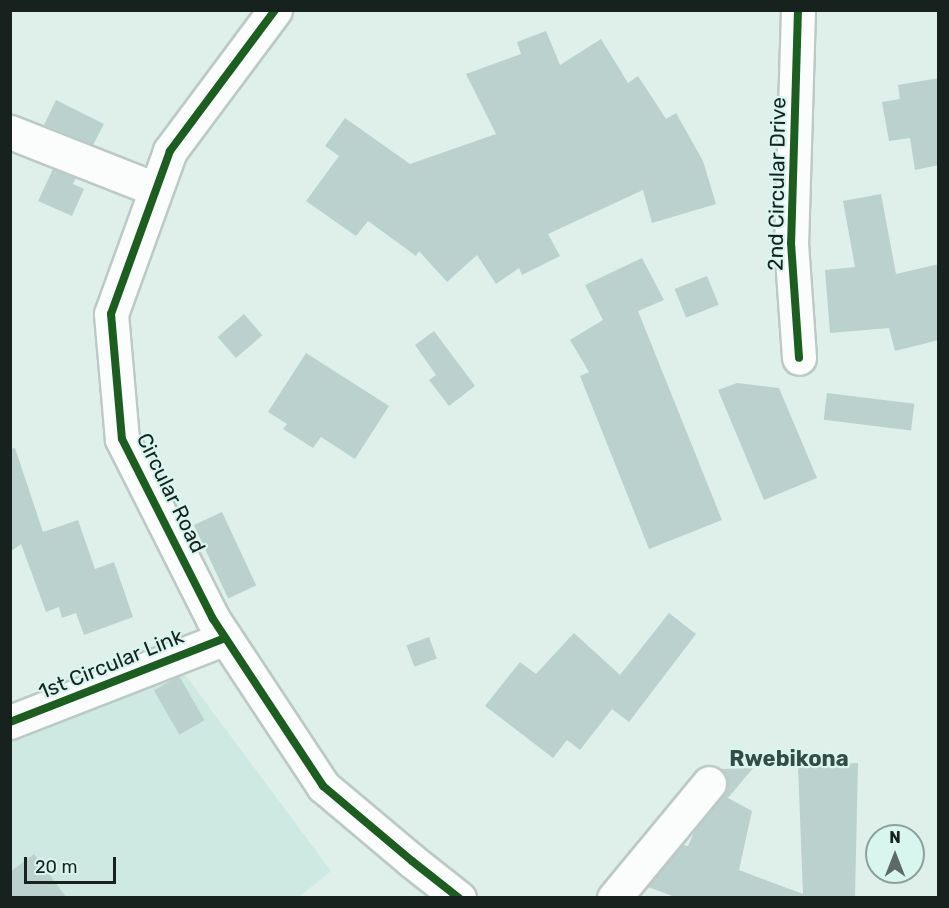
<!DOCTYPE html>
<html>
<head>
<meta charset="utf-8">
<style>
  body { margin:0 }
  #map { position:relative; width:949px; height:908px; overflow:hidden; background:#dff0eb; font-family:Rubik,sans-serif }
  div>[style] { position:absolute }
  .built>* { inset:0; background:#cde9e1 }
  .building>* { inset:0; background:#bad1ce; transform-origin:0 0 }
  .roads { filter:drop-shadow(2px 0 #bcc9c5) drop-shadow(-2px 0 #bcc9c5) drop-shadow(0 2px #bcc9c5) drop-shadow(0 -2px #bcc9c5) }
  .minor>* { height:33px; margin:-16.5px; padding:0 16.5px; transform-origin:16.5px; border-radius:16.5px; background:#fafdfc }
  .cycleway>* { height:8px; margin:-4px; padding:0 4px; transform-origin:4px; border-radius:4px; background:#1b5e20 }
  span { translate:-50% -50%; white-space:nowrap; text-align:center; line-height:1.15; -webkit-text-stroke:4.5px #d9f6ee; paint-order:stroke }
  .street-label { font-size:21px; color:#17221f }
  .neighbourhood-label { font-size:22px; color:#344c46; font-weight:700 }
  .frame { position:absolute; inset:0; border:12px solid #17221f; pointer-events:none }
  .north { position:absolute; left:865px; top:824px; width:60px; height:60px; box-sizing:border-box; background:#d9f6ee; border:2px solid #8ba19b; border-radius:50%; rotate:0deg; font-size:16px; font-weight:700; line-height:24px; text-align:center; color:#17221f }
  .north::after { content:''; display:block; margin:auto; width:21px; height:27px; background:#5d6a66; clip-path:polygon(50% 0,100% 100%,50% 72%,0 100%) }
  .scale { position:absolute; left:24px; top:857px; width:92px; height:27px; box-sizing:border-box; border:3px solid #17221f; border-top:0; padding-left:8px; font-size:18px; line-height:21px; white-space:nowrap; color:#17221f; -webkit-text-stroke:4px #d9f6ee; paint-order:stroke }
</style>
</head>
<body>
<div id="map">
  <div class="built">
    <i style="clip-path:polygon(180px 668px,331px 871px,299px 897px,11px 898px,11px 732px)"></i>
  </div>
  <div class="building">
    <i style="clip-path:polygon(546px 31px,560px 65px,601px 39px,628px 83px,638px 76px,666px 119px,676px 113px,703px 161px,716px 204px,652px 223px,643px 190px,548px 234px,560px 256px,522px 275px,519px 268px,496px 284px,477px 255px,447px 282px,419px 251px,416px 256px,368px 221px,356px 236px,306px 201px,339px 156px,325px 146px,345px 118px,410px 164px,496px 134px,466px 74px,521px 54px,517px 42px)"></i>
    <i style="clip-path:polygon(939px 78px,939px 165px,915px 170px,910px 138px,889px 141px,882px 102px,900px 99px,898px 85px)"></i>
    <i style="clip-path:polygon(56px 100px,104px 124px,93px 145px,44px 125px)"></i>
    <i style="clip-path:polygon(53px 169px,76px 178px,73px 184px,84px 189px,72px 216px,38px 201px)"></i>
    <i style="clip-path:polygon(881px 194px,896px 274px,939px 264px,939px 340px,895px 351px,889px 328px,830px 333px,825px 270px,855px 267px,843px 201px)"></i>
    <i style="clip-path:polygon(642px 258px,664px 300px,638px 311px,722px 520px,649px 549px,580px 376px,589px 372px,570px 340px,603px 320px,585px 285px)"></i>
    <i style="left:707px;top:276px;width:31px;height:35px;rotate:68deg"></i>
    <i style="left:244px;top:314px;width:28px;height:35px;rotate:49deg"></i>
    <i style="clip-path:polygon(434px 331px,475px 386px,449px 406px,429px 380px,436px 375px,415px 345px)"></i>
    <i style="clip-path:polygon(306px 353px,389px 406px,355px 459px,321px 437px,313px 448px,283px 429px,287px 424px,268px 412px)"></i>
    <i style="clip-path:polygon(737px 383px,779px 388px,817px 478px,764px 500px,718px 390px)"></i>
    <i style="left:827px;top:393px;width:88px;height:27px;rotate:7deg"></i>
    <i style="clip-path:polygon(15px 448px,43px 532px,78px 520px,95px 569px,114px 562px,133px 617px,84px 635px,76px 613px,62px 618px,59px 607px,46px 612px,21px 544px,10px 552px,10px 449px)"></i>
    <i style="left:222px;top:512px;width:81px;height:31px;rotate:65deg"></i>
    <i style="clip-path:polygon(669px 613px,696px 634px,629px 722px,612px 709px,580px 750px,567px 740px,553px 758px,485px 706px,520px 662px,536px 674px,574px 633px,620px 675px)"></i>
    <i style="left:429px;top:637px;width:23px;height:24px;rotate:70deg"></i>
    <i style="left:179px;top:676px;width:51px;height:29px;rotate:60deg"></i>
    <i style="clip-path:polygon(858px 763px,855px 897px,675px 897px,648px 887px,682px 845px,688px 846px,695px 830px,724px 794px,728px 786px,727px 777px,722px 769px,753px 768px,728px 798px,752px 811px,739px 870px,803px 894px,798px 766px)"></i>
    <i style="clip-path:polygon(34px 854px,66px 897px,10px 897px,10px 872px)"></i>
  </div>
  <div class="roads">
    <div class="minor">
      <i style="left:275px;top:10px;width:176px;rotate:126.7deg"></i>
      <i style="left:170px;top:151px;width:173px;rotate:109.9deg"></i>
      <i style="left:111px;top:314px;width:125px;rotate:85deg"></i>
      <i style="left:122px;top:439px;width:202px;rotate:63.2deg"></i>
      <i style="left:213px;top:619px;width:200px;rotate:56.6deg"></i>
      <i style="left:323px;top:786px;width:116px;rotate:40.1deg"></i>
      <i style="left:412px;top:861px;width:60px;rotate:38.2deg"></i>
      <i style="left:798px;top:10px;width:233px;rotate:91.7deg"></i>
      <i style="left:791px;top:243px;width:115px;rotate:86deg"></i>
      <i style="left:10px;top:132px;width:156px;rotate:21.5deg"></i>
      <i style="left:10px;top:722px;width:231px;rotate:-21.3deg"></i>
      <i style="left:614px;top:898px;width:149px;rotate:-50.4deg"></i>
    </div>
  </div>
  <div class="cycleway">
    <i style="left:275px;top:10px;width:176px;rotate:126.7deg"></i>
    <i style="left:170px;top:151px;width:173px;rotate:109.9deg"></i>
    <i style="left:111px;top:314px;width:125px;rotate:85deg"></i>
    <i style="left:122px;top:439px;width:202px;rotate:63.2deg"></i>
    <i style="left:213px;top:619px;width:200px;rotate:56.6deg"></i>
    <i style="left:323px;top:786px;width:116px;rotate:40.1deg"></i>
    <i style="left:412px;top:861px;width:60px;rotate:38.2deg"></i>
    <i style="left:798px;top:10px;width:233px;rotate:91.7deg"></i>
    <i style="left:791px;top:243px;width:115px;rotate:86deg"></i>
    <i style="left:10px;top:722px;width:231px;rotate:-21.3deg"></i>
  </div>
  <div class="street-label">
    <span style="left:777px;top:184px;rotate:-89deg">2nd Circular Drive</span>
    <span style="left:171px;top:493px;rotate:64deg">Circular Road</span>
    <span style="left:111px;top:664px;rotate:-22deg">1st Circular Link</span>
  </div>
  <div class="neighbourhood-label">
    <span style="left:789px;top:759px">Rwebikona</span>
  </div>
  <div class="frame"></div>
  <div class="north">N</div>
  <div class="scale">20 m</div>
</div>
</body>
</html>
